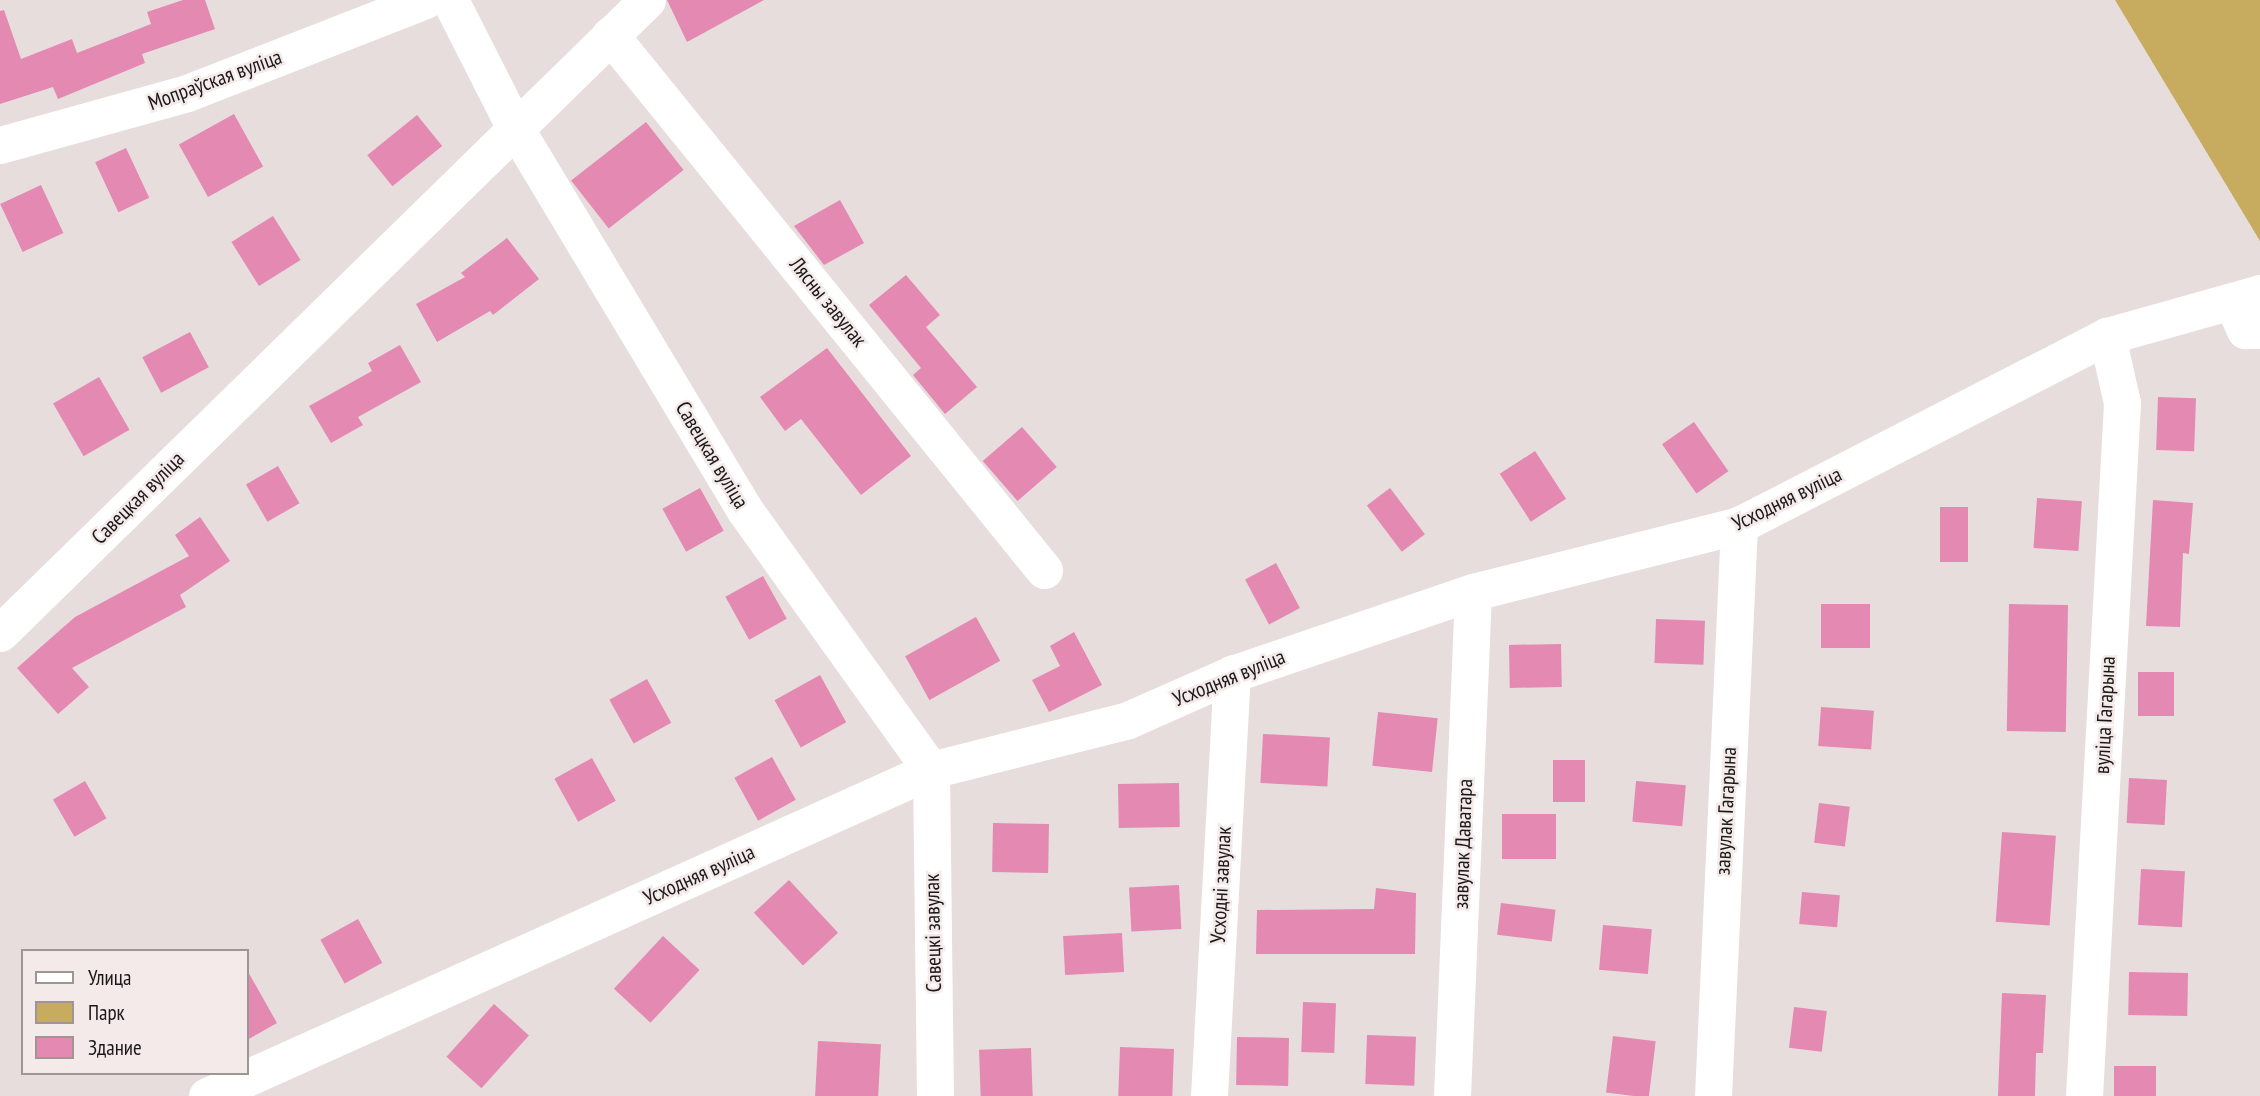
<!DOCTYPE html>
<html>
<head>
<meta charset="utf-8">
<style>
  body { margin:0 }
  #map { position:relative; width:2260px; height:1096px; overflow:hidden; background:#e6dddc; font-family:"PT Sans Narrow",sans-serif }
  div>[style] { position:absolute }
  .green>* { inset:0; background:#c7ac5f }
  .building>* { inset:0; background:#e489b2; transform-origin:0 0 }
  .minor>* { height:37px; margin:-18.5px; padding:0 18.5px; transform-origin:18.5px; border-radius:18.5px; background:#fff }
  span { translate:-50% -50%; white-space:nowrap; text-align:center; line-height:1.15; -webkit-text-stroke:5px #f3eae9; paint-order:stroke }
  .street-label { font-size:21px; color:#1b1818 }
  .legend { position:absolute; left:21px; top:949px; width:228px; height:126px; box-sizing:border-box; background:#f3eae9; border:2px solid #9d9695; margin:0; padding:9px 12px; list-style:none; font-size:21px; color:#1b1818 }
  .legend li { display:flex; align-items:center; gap:14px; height:35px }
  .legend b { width:35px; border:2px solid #9d9695 }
</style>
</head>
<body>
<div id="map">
  <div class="green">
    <i style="clip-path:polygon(2115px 0,2260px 0,2260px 241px)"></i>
  </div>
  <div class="building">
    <i style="clip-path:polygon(183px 0,205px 0,215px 29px,142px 54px,145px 63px,58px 99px,53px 87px,0 104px,0 11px,4px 10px,21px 59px,72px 39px,77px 53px,151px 24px,147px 12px)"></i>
    <i style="clip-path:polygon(667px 0,764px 0,687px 42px)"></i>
    <i style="left:234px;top:114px;width:60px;height:63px;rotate:61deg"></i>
    <i style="left:417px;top:115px;width:40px;height:64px;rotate:51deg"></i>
    <i style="left:646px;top:122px;width:61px;height:95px;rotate:52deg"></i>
    <i style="left:126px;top:148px;width:55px;height:34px;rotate:65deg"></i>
    <i style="left:41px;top:185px;width:53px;height:45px;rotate:65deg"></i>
    <i style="clip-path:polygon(840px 200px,864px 243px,824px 265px,794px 226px)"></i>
    <i style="left:273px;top:216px;width:52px;height:49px;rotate:58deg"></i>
    <i style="clip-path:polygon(507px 238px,539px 279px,493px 315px,490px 311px,437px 342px,416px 304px,465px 277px,461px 273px)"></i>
    <i style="clip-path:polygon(906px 275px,940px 315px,926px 327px,977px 387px,945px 414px,913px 375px,921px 368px,869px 305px)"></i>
    <i style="left:190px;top:332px;width:40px;height:54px;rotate:62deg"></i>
    <i style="clip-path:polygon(400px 345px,421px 382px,358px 417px,363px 425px,331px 443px,309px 406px,372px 371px,368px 363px)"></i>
    <i style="clip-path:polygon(827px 348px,911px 456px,861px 495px,801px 419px,785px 431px,760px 397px)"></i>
    <i style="left:99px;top:377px;width:61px;height:53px;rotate:60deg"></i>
    <i style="left:2158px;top:397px;width:38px;height:53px;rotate:2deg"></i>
    <i style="left:1694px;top:422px;width:60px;height:39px;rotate:55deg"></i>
    <i style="left:1022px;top:427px;width:53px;height:52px;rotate:49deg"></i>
    <i style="left:1535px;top:451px;width:57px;height:42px;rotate:57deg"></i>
    <i style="left:278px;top:466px;width:43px;height:37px;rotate:60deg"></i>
    <i style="left:700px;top:488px;width:49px;height:43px;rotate:61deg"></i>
    <i style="left:1390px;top:488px;width:58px;height:29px;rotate:53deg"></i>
    <i style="left:2037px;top:498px;width:45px;height:50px;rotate:4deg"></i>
    <i style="clip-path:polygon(2153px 500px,2193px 503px,2189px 554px,2183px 553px,2180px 627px,2146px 626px)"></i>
    <i style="left:1940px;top:507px;width:28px;height:55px"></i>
    <i style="clip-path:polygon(200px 517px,230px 561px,180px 595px,186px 607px,72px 668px,89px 687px,58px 714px,17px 668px,75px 617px,189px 556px,175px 535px)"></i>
    <i style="left:1276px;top:563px;width:51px;height:35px;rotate:62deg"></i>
    <i style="left:763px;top:576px;width:49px;height:43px;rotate:61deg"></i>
    <i style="left:1821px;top:604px;width:49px;height:44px"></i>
    <i style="left:2009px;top:604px;width:59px;height:127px;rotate:1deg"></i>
    <i style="left:976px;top:617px;width:50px;height:81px;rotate:61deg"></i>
    <i style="left:1656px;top:619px;width:49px;height:44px;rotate:2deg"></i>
    <i style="clip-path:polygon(1074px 632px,1102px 685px,1049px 712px,1032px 680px,1060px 666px,1050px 646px)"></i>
    <i style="left:1561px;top:644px;width:43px;height:52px;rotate:89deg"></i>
    <i style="left:2174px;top:672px;width:44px;height:36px;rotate:90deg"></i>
    <i style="left:820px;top:675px;width:54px;height:52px;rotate:61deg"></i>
    <i style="left:647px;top:679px;width:50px;height:43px;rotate:61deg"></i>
    <i style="left:1821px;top:707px;width:53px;height:39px;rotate:4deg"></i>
    <i style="left:1378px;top:712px;width:60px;height:54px;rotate:6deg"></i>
    <i style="left:1263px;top:734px;width:67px;height:49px;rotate:3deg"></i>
    <i style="left:772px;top:757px;width:49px;height:43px;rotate:61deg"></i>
    <i style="left:592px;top:758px;width:49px;height:43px;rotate:61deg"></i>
    <i style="left:1553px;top:760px;width:32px;height:42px"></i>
    <i style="left:2129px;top:778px;width:38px;height:45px;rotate:3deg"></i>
    <i style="left:85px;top:781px;width:43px;height:37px;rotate:60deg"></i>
    <i style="left:1636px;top:781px;width:50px;height:41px;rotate:5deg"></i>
    <i style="left:1179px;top:783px;width:44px;height:61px;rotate:89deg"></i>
    <i style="left:1819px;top:803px;width:31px;height:40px;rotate:7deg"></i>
    <i style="left:1502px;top:814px;width:54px;height:45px"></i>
    <i style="left:993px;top:823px;width:56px;height:49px;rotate:1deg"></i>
    <i style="left:2002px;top:832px;width:54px;height:90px;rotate:4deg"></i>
    <i style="left:2141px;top:869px;width:44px;height:56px;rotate:3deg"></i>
    <i style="left:789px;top:880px;width:72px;height:48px;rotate:47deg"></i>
    <i style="left:1179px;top:885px;width:44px;height:50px;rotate:87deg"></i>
    <i style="clip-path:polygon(1376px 888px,1416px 893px,1415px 954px,1256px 954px,1257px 910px,1374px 909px)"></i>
    <i style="left:1802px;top:892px;width:38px;height:32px;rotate:5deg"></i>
    <i style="left:1501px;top:903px;width:55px;height:32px;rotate:7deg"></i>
    <i style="left:358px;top:919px;width:50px;height:43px;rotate:61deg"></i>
    <i style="left:1603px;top:925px;width:49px;height:45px;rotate:5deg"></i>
    <i style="left:1122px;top:933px;width:39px;height:59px;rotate:87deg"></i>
    <i style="left:663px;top:936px;width:50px;height:72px;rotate:43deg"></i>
    <i style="clip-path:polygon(247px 970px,277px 1023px,247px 1040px)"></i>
    <i style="left:2129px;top:972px;width:59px;height:43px;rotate:1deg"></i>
    <i style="clip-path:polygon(2002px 993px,2046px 995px,2043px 1053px,2036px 1053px,2035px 1096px,1998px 1096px)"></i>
    <i style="left:1303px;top:1002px;width:33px;height:50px;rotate:2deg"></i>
    <i style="left:494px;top:1004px;width:47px;height:71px;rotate:42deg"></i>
    <i style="left:1794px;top:1007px;width:33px;height:41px;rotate:7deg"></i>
    <i style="left:1367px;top:1035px;width:49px;height:49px;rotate:2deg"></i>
    <i style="left:1613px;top:1036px;width:43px;height:57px;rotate:7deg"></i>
    <i style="left:1237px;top:1037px;width:52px;height:48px;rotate:1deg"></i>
    <i style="left:818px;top:1041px;width:63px;height:55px;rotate:3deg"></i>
    <i style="left:1120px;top:1047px;width:54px;height:49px;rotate:2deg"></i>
    <i style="left:1031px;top:1048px;width:48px;height:52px;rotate:88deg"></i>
    <i style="left:2114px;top:1066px;width:42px;height:30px"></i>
  </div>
  <div class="minor">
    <i style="left:450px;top:0;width:141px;rotate:63.1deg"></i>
    <i style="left:514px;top:126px;width:447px;rotate:59deg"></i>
    <i style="left:744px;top:509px;width:321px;rotate:54.4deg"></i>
    <i style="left:931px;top:770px;width:326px;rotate:89.3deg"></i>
    <i style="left:610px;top:35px;width:689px;rotate:50.95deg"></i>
    <i style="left:0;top:145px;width:194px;rotate:-15.5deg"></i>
    <i style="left:187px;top:93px;width:256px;rotate:-21.3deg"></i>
    <i style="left:2232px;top:301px;width:32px;rotate:66deg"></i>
    <i style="left:2245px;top:330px;width:15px"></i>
    <i style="left:0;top:633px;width:905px;rotate:-44.37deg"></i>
    <i style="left:207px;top:1096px;width:794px;rotate:-24.24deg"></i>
    <i style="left:931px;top:770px;width:203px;rotate:-14.2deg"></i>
    <i style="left:1128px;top:720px;width:114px;rotate:-23.9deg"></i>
    <i style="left:1232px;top:674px;width:255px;rotate:-18.8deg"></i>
    <i style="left:1473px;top:592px;width:274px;rotate:-14.1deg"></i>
    <i style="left:1739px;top:525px;width:414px;rotate:-27.2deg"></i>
    <i style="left:2107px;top:336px;width:159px;rotate:-15.7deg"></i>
    <i style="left:1209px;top:1096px;width:423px;rotate:-86.9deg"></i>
    <i style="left:1452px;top:1096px;width:504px;rotate:-87.61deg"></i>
    <i style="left:1713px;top:1096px;width:572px;rotate:-87.39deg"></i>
    <i style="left:2084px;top:1096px;width:694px;rotate:-86.86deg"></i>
    <i style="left:2122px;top:403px;width:69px;rotate:-102.6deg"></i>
  </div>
  <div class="street-label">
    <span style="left:215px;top:80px;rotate:-20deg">Мопраўская вуліца</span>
    <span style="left:828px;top:302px;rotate:51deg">Лясны завулак</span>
    <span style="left:712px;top:455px;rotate:59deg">Савецкая вуліца</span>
    <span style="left:138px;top:498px;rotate:-45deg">Савецкая вуліца</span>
    <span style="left:1787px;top:499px;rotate:-26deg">Усходняя вуліца</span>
    <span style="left:1229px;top:678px;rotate:-22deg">Усходняя вуліца</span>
    <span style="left:2105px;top:715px;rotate:-87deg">вуліца Гагарына</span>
    <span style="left:1726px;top:811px;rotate:-87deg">завулак Гагарына</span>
    <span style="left:1463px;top:844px;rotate:-88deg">завулак Даватара</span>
    <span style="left:699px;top:875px;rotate:-24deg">Усходняя вуліца</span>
    <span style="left:1221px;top:885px;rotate:-87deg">Усходні завулак</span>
    <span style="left:933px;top:933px;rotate:-91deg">Савецкі завулак</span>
  </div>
  <ul class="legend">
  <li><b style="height:9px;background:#fff"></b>Улица</li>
  <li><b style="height:19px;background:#c7ac5f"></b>Парк</li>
  <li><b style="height:19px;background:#e489b2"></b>Здание</li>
  </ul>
</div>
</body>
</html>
